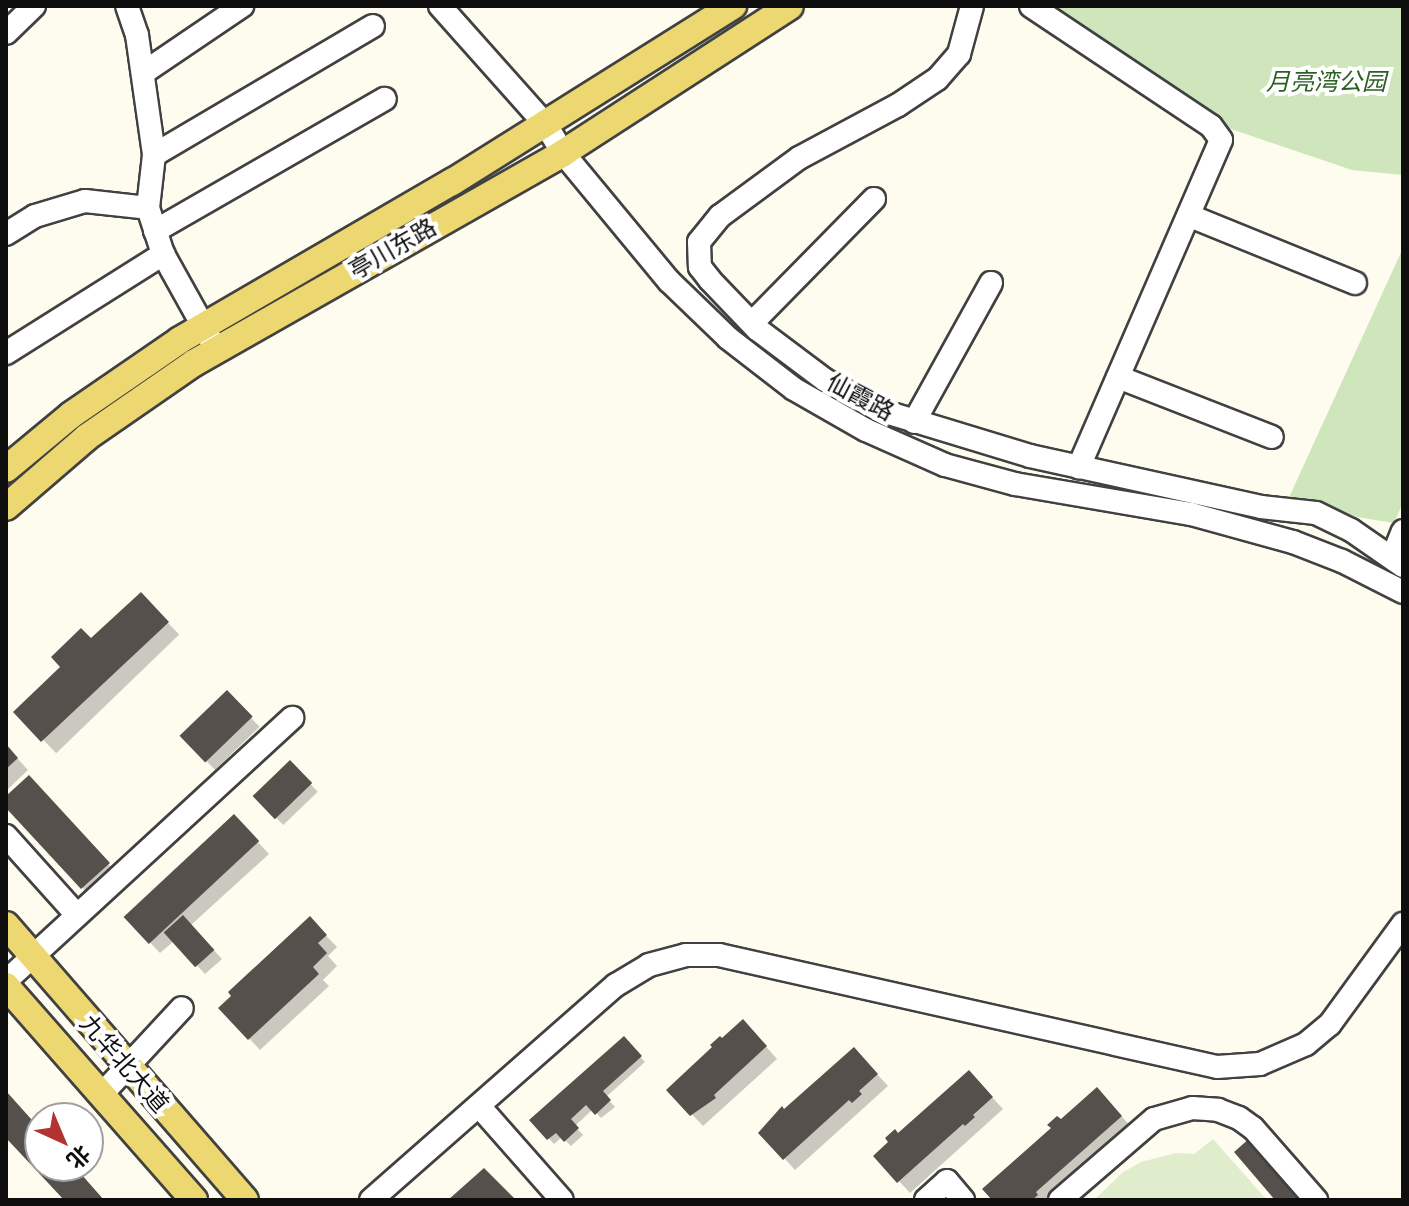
<!DOCTYPE html>
<html>
<head>
<meta charset="utf-8">
<style>
  body { margin:0 }
  #map { position:relative; width:1409px; height:1206px; overflow:hidden; background:#fefcef; font-family:"Noto Serif","Noto Sans SC",serif }
  div>[style] { position:absolute }
  .green>* { inset:0; background:#cfe5bc }
  .pitch>* { inset:0; background:#e0edcd }
  .shadow>* { inset:0; background:#0003; transform-origin:0 0 }
  .building>* { inset:0; background:#55504b; transform-origin:0 0 }
  .roads { filter:drop-shadow(2px 0 #414141) drop-shadow(-2px 0 #414141) drop-shadow(0 2px #414141) drop-shadow(0 -2px #414141) }
  .minor>* { height:22px; margin:-11px; padding:0 11px; transform-origin:11px; border-radius:11px; background:#fff }
  .major>* { height:26px; margin:-13px; padding:0 13px; transform-origin:13px; border-radius:13px; background:#edd770 }
  span { translate:-50% -50%; white-space:nowrap; text-align:center; line-height:1.15; -webkit-text-stroke:8px #fff; paint-order:stroke }
  .park-label { font-size:24px; color:#2c6023; font-style:italic }
  .street-label { font-size:24px; color:#0e0e0e }
  .frame { position:absolute; inset:0; border:8px solid #0e0e0e; pointer-events:none }
  .north { position:absolute; left:24px; top:1102px; width:80px; height:80px; box-sizing:border-box; background:#fff; border:2px solid #9f9f9f; border-radius:50%; rotate:136deg; font-size:22px; font-weight:700; line-height:32px; text-align:center; color:#0e0e0e }
  .north::after { content:''; display:block; margin:auto; width:28px; height:36px; background:#b23331; clip-path:polygon(50% 0,100% 100%,50% 72%,0 100%) }
</style>
</head>
<body>
<div id="map">
  <div class="green">
    <i style="clip-path:polygon(1043px 6px,1403px 6px,1403px 175px,1352px 170px,1231px 129px)"></i>
    <i style="clip-path:polygon(1403px 248px,1403px 503px,1394px 523px,1344px 515px,1316px 502px,1286px 504px)"></i>
  </div>
  <div class="pitch">
    <i style="clip-path:polygon(1213px 1139px,1267px 1200px,1094px 1200px,1123px 1172px,1141px 1162px,1176px 1153px,1194px 1154px)"></i>
  </div>
  <div class="shadow">
    <i style="left:141px;top:595px;width:55px;height:171px;rotate:46deg"></i>
    <i style="left:227px;top:693px;width:47px;height:62px;rotate:46deg"></i>
    <i style="clip-path:polygon(6px 746px,28px 770px,6px 791px)"></i>
    <i style="left:290px;top:763px;width:40px;height:48px;rotate:46deg"></i>
    <i style="clip-path:polygon(41px 789px,119px 876px,93px 899px,6px 805px,6px 799px)"></i>
    <i style="clip-path:polygon(245px 828px,269px 854px,191px 925px,222px 959px,205px 974px,174px 941px,160px 953px,125px 916px)"></i>
    <i style="clip-path:polygon(310px 919px,337px 947px,328px 956px,337px 966px,323px 980px,329px 986px,260px 1050px,249px 1038px)"></i>
    <i style="clip-path:polygon(754px 1033px,777px 1059px,703px 1126px,669px 1090px)"></i>
    <i style="clip-path:polygon(623px 1038px,645px 1062px,606px 1097px,615px 1107px,601px 1118px,593px 1109px,575px 1126px,583px 1135px,571px 1146px,562px 1137px,554px 1144px,532px 1120px)"></i>
    <i style="clip-path:polygon(865px 1061px,888px 1086px,795px 1170px,784px 1158px,785px 1112px)"></i>
    <i style="clip-path:polygon(980px 1084px,1003px 1109px,910px 1193px,899px 1181px,891px 1142px)"></i>
    <i style="clip-path:polygon(1108px 1101px,1132px 1128px,1051px 1200px,995px 1200px)"></i>
  </div>
  <div class="building">
    <i style="clip-path:polygon(141px 592px,169px 622px,41px 742px,13px 712px,60px 667px,51px 657px,81px 628px,91px 638px)"></i>
    <i style="left:227px;top:690px;width:37px;height:66px;rotate:46deg"></i>
    <i style="clip-path:polygon(6px 744px,18px 758px,6px 769px)"></i>
    <i style="left:290px;top:760px;width:32px;height:52px;rotate:46deg"></i>
    <i style="clip-path:polygon(29px 775px,110px 863px,81px 889px,6px 808px,6px 796px)"></i>
    <i style="left:234px;top:814px;width:37px;height:151px;rotate:47deg"></i>
    <i style="left:183px;top:915px;width:47px;height:26px;rotate:48deg"></i>
    <i style="clip-path:polygon(310px 916px,327px 935px,318px 943px,327px 953px,313px 967px,319px 974px,248px 1040px,218px 1008px,231px 996px,228px 992px)"></i>
    <i style="clip-path:polygon(743px 1019px,767px 1046px,714px 1095px,716px 1098px,690px 1116px,666px 1090px,712px 1047px,710px 1045px,720px 1036px,722px 1038px)"></i>
    <i style="clip-path:polygon(624px 1036px,642px 1056px,603px 1091px,611px 1100px,595px 1115px,586px 1105px,571px 1119px,579px 1128px,564px 1142px,556px 1133px,547px 1140px,529px 1120px)"></i>
    <i style="clip-path:polygon(854px 1047px,878px 1074px,859px 1091px,862px 1094px,852px 1103px,849px 1100px,783px 1160px,758px 1133px,782px 1106px,784px 1109px)"></i>
    <i style="clip-path:polygon(969px 1070px,993px 1097px,973px 1115px,975px 1117px,965px 1126px,963px 1124px,897px 1183px,873px 1156px,888px 1142px,885px 1138px,895px 1129px,898px 1133px)"></i>
    <i style="clip-path:polygon(1097px 1087px,1122px 1116px,1036px 1192px,1038px 1195px,1032px 1200px,992px 1200px,982px 1189px,1051px 1128px,1047px 1125px,1057px 1116px,1061px 1119px)"></i>
    <i style="clip-path:polygon(6px 1091px,40px 1129px,40px 1166px,74px 1166px,104px 1200px,64px 1200px,6px 1138px)"></i>
    <i style="clip-path:polygon(1250px 1138px,1303px 1200px,1275px 1200px,1234px 1152px)"></i>
    <i style="clip-path:polygon(484px 1168px,516px 1200px,448px 1200px)"></i>
  </div>
  <div class="roads">
    <div class="minor">
      <i style="left:127px;top:6px;width:31px;rotate:71deg"></i>
      <i style="left:137px;top:35px;width:121px;rotate:81.9deg"></i>
      <i style="left:154px;top:155px;width:53px;rotate:96.5deg"></i>
      <i style="left:148px;top:208px;width:48px;rotate:71.9deg"></i>
      <i style="left:163px;top:254px;width:101px;rotate:60.9deg"></i>
      <i style="left:440px;top:6px;width:159px;rotate:48.3deg"></i>
      <i style="left:546px;top:125px;width:33px;rotate:59deg"></i>
      <i style="left:563px;top:153px;width:166px;rotate:50.4deg"></i>
      <i style="left:669px;top:281px;width:82px;rotate:44deg"></i>
      <i style="left:728px;top:338px;width:83px;rotate:37.7deg"></i>
      <i style="left:794px;top:389px;width:83px;rotate:29.7deg"></i>
      <i style="left:866px;top:430px;width:86px;rotate:23.9deg"></i>
      <i style="left:945px;top:465px;width:73px;rotate:15.2deg"></i>
      <i style="left:1015px;top:484px;width:179px;rotate:9.7deg"></i>
      <i style="left:1191px;top:514px;width:106px;rotate:15.4deg"></i>
      <i style="left:1293px;top:542px;width:53px;rotate:21.2deg"></i>
      <i style="left:1342px;top:561px;width:68px;rotate:26.9deg"></i>
      <i style="left:972px;top:6px;width:50px;rotate:105.2deg"></i>
      <i style="left:959px;top:54px;width:33px;rotate:131deg"></i>
      <i style="left:937px;top:79px;width:47px;rotate:146.3deg"></i>
      <i style="left:898px;top:105px;width:112px;rotate:151.8deg"></i>
      <i style="left:799px;top:158px;width:98px;rotate:143.7deg"></i>
      <i style="left:720px;top:216px;width:33px;rotate:129deg"></i>
      <i style="left:699px;top:242px;width:25px;rotate:88deg"></i>
      <i style="left:700px;top:267px;width:16px;rotate:52deg"></i>
      <i style="left:710px;top:280px;width:68px;rotate:46.2deg"></i>
      <i style="left:757px;top:329px;width:85px;rotate:36.9deg"></i>
      <i style="left:825px;top:380px;width:62px;rotate:29.1deg"></i>
      <i style="left:879px;top:410px;width:158px;rotate:16.9deg"></i>
      <i style="left:1030px;top:456px;width:237px;rotate:12.4deg"></i>
      <i style="left:1261px;top:507px;width:55px;rotate:6.2deg"></i>
      <i style="left:1316px;top:513px;width:39px;rotate:26deg"></i>
      <i style="left:1351px;top:530px;width:63px;rotate:34.7deg"></i>
      <i style="left:1031px;top:6px;width:216px;rotate:33.7deg"></i>
      <i style="left:1211px;top:126px;width:17px;rotate:54deg"></i>
      <i style="left:1221px;top:140px;width:357px;rotate:113.5deg"></i>
      <i style="left:6px;top:33px;width:39px;rotate:-44deg"></i>
      <i style="left:143px;top:73px;width:120px;rotate:-34.1deg"></i>
      <i style="left:154px;top:155px;width:254px;rotate:-30.5deg"></i>
      <i style="left:1190px;top:216px;width:178px;rotate:22.1deg"></i>
      <i style="left:155px;top:231px;width:265px;rotate:-29.9deg"></i>
      <i style="left:6px;top:234px;width:34px;rotate:-32deg"></i>
      <i style="left:35px;top:216px;width:52px;rotate:-16.7deg"></i>
      <i style="left:85px;top:201px;width:63px;rotate:6.3deg"></i>
      <i style="left:752px;top:323px;width:174px;rotate:-45.5deg"></i>
      <i style="left:6px;top:353px;width:186px;rotate:-32.2deg"></i>
      <i style="left:1118px;top:377px;width:165px;rotate:21.3deg"></i>
      <i style="left:914px;top:422px;width:159px;rotate:-61deg"></i>
      <i style="left:1392px;top:558px;width:29px;rotate:-68deg"></i>
      <i style="left:6px;top:836px;width:106px;rotate:48.1deg"></i>
      <i style="left:6px;top:981px;width:389px;rotate:-42.6deg"></i>
      <i style="left:102px;top:1094px;width:117px;rotate:-47.1deg"></i>
      <i style="left:479px;top:1106px;width:125px;rotate:48.6deg"></i>
      <i style="left:371px;top:1200px;width:326px;rotate:-41.3deg"></i>
      <i style="left:616px;top:985px;width:39px;rotate:-31deg"></i>
      <i style="left:649px;top:965px;width:38px;rotate:-15deg"></i>
      <i style="left:686px;top:955px;width:33px"></i>
      <i style="left:719px;top:955px;width:510px;rotate:12.67deg"></i>
      <i style="left:1217px;top:1067px;width:43px;rotate:-4deg"></i>
      <i style="left:1260px;top:1064px;width:50px;rotate:-23.5deg"></i>
      <i style="left:1306px;top:1044px;width:31px;rotate:-40deg"></i>
      <i style="left:1330px;top:1024px;width:124px;rotate:-53.9deg"></i>
      <i style="left:926px;top:1200px;width:28px;rotate:-42deg"></i>
      <i style="left:947px;top:1181px;width:25px;rotate:50deg"></i>
      <i style="left:1060px;top:1200px;width:124px;rotate:-40.8deg"></i>
      <i style="left:1154px;top:1119px;width:40px;rotate:-16deg"></i>
      <i style="left:1192px;top:1108px;width:26px;rotate:4deg"></i>
      <i style="left:1218px;top:1110px;width:22px;rotate:21deg"></i>
      <i style="left:1239px;top:1118px;width:17px;rotate:36deg"></i>
      <i style="left:1253px;top:1128px;width:96px;rotate:48.8deg"></i>
    </div>
    <div class="major">
      <i style="left:6px;top:469px;width:85px;rotate:-39.7deg"></i>
      <i style="left:71px;top:415px;width:132px;rotate:-34.5deg"></i>
      <i style="left:180px;top:340px;width:315px;rotate:-30.2deg"></i>
      <i style="left:452px;top:182px;width:332px;rotate:-32.1deg"></i>
      <i style="left:6px;top:507px;width:107px;rotate:-40.8deg"></i>
      <i style="left:87px;top:437px;width:130px;rotate:-34.7deg"></i>
      <i style="left:194px;top:363px;width:425px;rotate:-29.6deg"></i>
      <i style="left:563px;top:153px;width:270px;rotate:-32.9deg"></i>
      <i style="left:6px;top:925px;width:364px;rotate:49deg"></i>
      <i style="left:6px;top:986px;width:285px;rotate:48.7deg"></i>
    </div>
  </div>
  <div class="park-label">
    <span style="left:1326px;top:81px">月亮湾公园</span>
  </div>
  <div class="street-label">
    <span style="left:392px;top:248px;rotate:-30deg">亭川东路</span>
    <span style="left:861px;top:396px;rotate:28deg">仙霞路</span>
    <span style="left:125px;top:1063px;rotate:49deg">九华北大道</span>
  </div>
  <div class="frame"></div>
  <div class="north">北</div>
</div>
</body>
</html>
